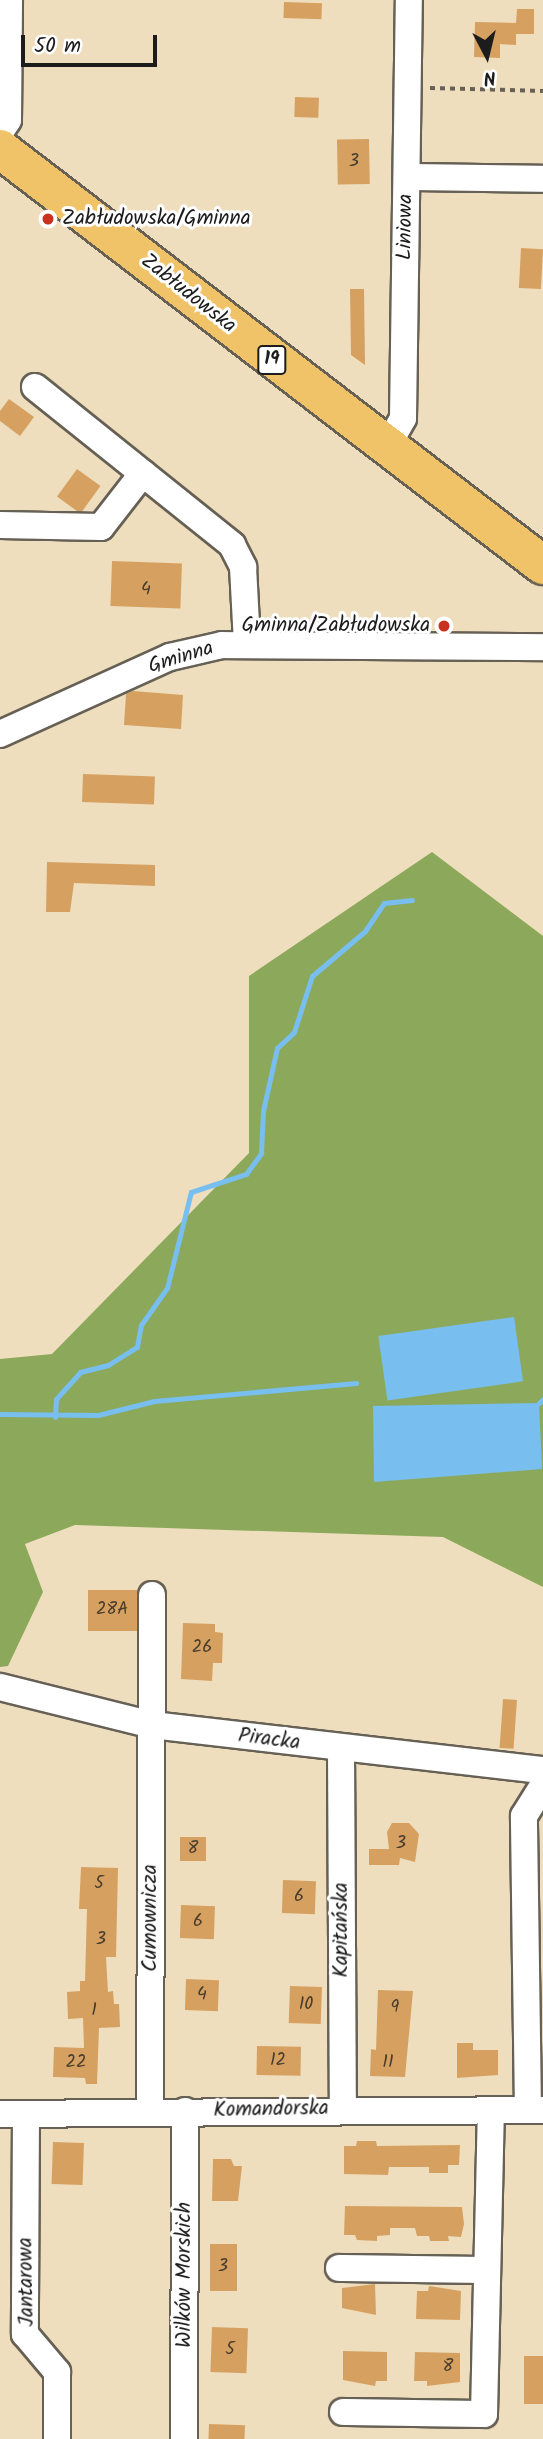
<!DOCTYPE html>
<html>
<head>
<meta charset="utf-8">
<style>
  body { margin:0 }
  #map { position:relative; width:543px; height:2439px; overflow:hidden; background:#eedebe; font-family:Kalam,sans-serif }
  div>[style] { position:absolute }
  .forest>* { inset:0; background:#8ca95b }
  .water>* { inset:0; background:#78beef; transform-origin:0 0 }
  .stream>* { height:5px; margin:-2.5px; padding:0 2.5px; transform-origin:2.5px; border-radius:2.5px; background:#78beef }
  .building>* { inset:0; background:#d6a160; transform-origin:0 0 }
  .path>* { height:3.5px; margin-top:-1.75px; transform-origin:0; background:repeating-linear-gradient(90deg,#666055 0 5px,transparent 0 10px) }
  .roads { filter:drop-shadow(2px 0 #666055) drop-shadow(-2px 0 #666055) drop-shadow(0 2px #666055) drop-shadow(0 -2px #666055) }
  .minor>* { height:26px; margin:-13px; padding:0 13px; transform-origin:13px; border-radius:13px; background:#fff }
  .highway>* { height:38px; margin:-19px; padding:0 19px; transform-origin:19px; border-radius:19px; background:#f1c369 }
  .dots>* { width:19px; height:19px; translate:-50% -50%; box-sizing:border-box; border:4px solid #fff; border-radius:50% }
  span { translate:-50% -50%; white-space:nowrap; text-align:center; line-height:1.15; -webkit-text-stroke:6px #fff; paint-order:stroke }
  .number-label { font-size:18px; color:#4a3d2d }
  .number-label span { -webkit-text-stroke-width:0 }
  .shield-label span { padding:2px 5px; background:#fff; border:2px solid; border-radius:5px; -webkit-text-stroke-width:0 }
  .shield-label { font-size:19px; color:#1c1c1c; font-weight:700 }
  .poi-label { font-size:21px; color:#1c1c1c }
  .left { translate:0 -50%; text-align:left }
  .right { translate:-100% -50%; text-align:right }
  .street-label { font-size:21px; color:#1c1c1c }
  .north { position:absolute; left:452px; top:21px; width:70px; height:70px; -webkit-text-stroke:5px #fff; paint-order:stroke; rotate:173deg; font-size:19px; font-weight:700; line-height:28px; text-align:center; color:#1c1c1c }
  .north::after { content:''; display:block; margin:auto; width:24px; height:32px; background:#1c1c1c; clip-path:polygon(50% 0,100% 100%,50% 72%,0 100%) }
  .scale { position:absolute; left:21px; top:35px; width:136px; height:32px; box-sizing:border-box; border:4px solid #1c1c1c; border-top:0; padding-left:9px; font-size:21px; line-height:24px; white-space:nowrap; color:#1c1c1c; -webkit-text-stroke:5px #fff; paint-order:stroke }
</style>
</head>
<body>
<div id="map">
  <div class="forest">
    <i style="clip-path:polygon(432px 852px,543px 936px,543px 1587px,443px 1537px,75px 1525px,25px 1544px,43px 1592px,8px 1666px,0 1667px,0 1359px,52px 1354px,249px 1153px,249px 976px)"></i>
  </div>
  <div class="water">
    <i style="left:514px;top:1317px;width:65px;height:137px;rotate:82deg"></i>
    <i style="clip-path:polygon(539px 1403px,542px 1469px,374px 1482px,373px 1406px)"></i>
  </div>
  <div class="stream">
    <i style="left:539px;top:1403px;width:6px;rotate:-45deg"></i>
    <i style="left:0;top:1414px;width:98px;rotate:0.6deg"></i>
    <i style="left:98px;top:1415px;width:58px;rotate:-14deg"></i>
    <i style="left:154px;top:1401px;width:203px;rotate:-5.1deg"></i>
    <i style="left:55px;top:1417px;width:18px;rotate:-87deg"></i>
    <i style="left:56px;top:1399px;width:36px;rotate:-48deg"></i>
    <i style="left:80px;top:1372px;width:29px;rotate:-14deg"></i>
    <i style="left:108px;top:1365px;width:34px;rotate:-32deg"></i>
    <i style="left:137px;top:1347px;width:22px;rotate:-80deg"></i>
    <i style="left:141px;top:1325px;width:45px;rotate:-54.9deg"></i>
    <i style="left:167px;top:1288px;width:99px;rotate:-76deg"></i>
    <i style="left:191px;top:1192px;width:58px;rotate:-18.1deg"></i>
    <i style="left:246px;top:1174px;width:26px;rotate:-54deg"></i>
    <i style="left:261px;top:1153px;width:42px;rotate:-87.3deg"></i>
    <i style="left:263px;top:1111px;width:65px;rotate:-77.5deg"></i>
    <i style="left:277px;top:1048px;width:23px;rotate:-43deg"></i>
    <i style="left:294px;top:1032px;width:59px;rotate:-72.2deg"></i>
    <i style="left:312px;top:976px;width:70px;rotate:-40.3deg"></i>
    <i style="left:365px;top:931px;width:34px;rotate:-56deg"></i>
    <i style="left:384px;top:903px;width:28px;rotate:-6deg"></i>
  </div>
  <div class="building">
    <i style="left:284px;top:2px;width:38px;height:16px;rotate:2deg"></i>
    <i style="clip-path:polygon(517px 9px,534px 9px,534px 34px,516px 34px,516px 45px,500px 44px,500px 58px,474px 57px,475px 22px,516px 23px)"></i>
    <i style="left:295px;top:97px;width:24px;height:20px;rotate:2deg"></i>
    <i style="left:369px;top:139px;width:45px;height:32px;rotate:89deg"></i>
    <i style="left:521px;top:248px;width:22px;height:40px;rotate:3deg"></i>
    <i style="clip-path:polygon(350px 289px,364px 289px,365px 365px,351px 355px)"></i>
    <i style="clip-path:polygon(9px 399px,34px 417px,20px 436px,0 421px,0 411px)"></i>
    <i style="left:77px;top:469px;width:29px;height:34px;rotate:36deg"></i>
    <i style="left:112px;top:561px;width:70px;height:45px;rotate:2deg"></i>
    <i style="clip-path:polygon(133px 691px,183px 695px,181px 729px,124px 725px,126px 694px)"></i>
    <i style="left:83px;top:774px;width:72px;height:28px;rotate:2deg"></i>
    <i style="clip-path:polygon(47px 862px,155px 865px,155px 886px,74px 883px,70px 912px,46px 912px)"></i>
    <i style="left:88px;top:1590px;width:49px;height:41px"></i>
    <i style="clip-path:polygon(183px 1623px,215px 1624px,215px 1632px,223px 1633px,222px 1663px,213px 1663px,212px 1681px,181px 1679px)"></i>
    <i style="left:503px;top:1699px;width:14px;height:49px;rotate:4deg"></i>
    <i style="clip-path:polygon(392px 1823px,409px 1823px,419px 1834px,415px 1862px,400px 1858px,399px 1865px,369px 1865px,369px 1849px,389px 1849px,387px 1832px)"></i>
    <i style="left:180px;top:1837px;width:26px;height:24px"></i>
    <i style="clip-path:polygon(81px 1867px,118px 1868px,116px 1957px,106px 1957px,108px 1992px,113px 1991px,114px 2004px,119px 2004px,120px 2027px,99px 2028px,97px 2084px,86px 2084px,85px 2078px,53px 2077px,54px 2047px,84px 2048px,83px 2018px,68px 2019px,67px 1992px,80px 1991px,80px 1981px,85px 1981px,87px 1909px,79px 1909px)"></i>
    <i style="left:283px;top:1880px;width:33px;height:33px;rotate:2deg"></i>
    <i style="left:181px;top:1905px;width:34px;height:33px;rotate:2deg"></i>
    <i style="left:186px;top:1979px;width:33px;height:31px;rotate:2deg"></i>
    <i style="left:290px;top:1986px;width:32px;height:37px;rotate:2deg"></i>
    <i style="clip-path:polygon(378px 1990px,413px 1991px,405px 2077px,370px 2076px,371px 2049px,376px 2050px)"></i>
    <i style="clip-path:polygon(457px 2043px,473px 2043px,473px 2050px,498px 2050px,498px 2075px,457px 2078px)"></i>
    <i style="left:257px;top:2046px;width:44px;height:29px;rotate:1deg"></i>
    <i style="clip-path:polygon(357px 2141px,376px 2141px,377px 2146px,460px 2145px,459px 2165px,448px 2165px,448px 2173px,429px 2173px,429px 2167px,389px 2167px,388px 2175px,344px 2174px,344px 2146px,356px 2146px)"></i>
    <i style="left:53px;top:2142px;width:31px;height:42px;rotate:2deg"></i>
    <i style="clip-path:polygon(213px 2159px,231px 2159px,234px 2166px,242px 2166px,238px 2201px,212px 2201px)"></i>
    <i style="clip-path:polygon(345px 2206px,462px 2207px,464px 2224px,461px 2237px,448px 2236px,449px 2241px,430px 2241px,429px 2236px,417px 2236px,415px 2228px,390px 2228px,390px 2235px,377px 2236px,377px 2241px,357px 2240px,355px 2235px,344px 2235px)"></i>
    <i style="left:210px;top:2244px;width:27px;height:47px"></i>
    <i style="clip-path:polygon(375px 2284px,376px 2315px,342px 2308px,342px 2288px)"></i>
    <i style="clip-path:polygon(429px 2286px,461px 2291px,460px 2320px,416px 2319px,417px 2291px,428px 2291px)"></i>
    <i style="left:212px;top:2327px;width:36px;height:45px;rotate:2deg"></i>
    <i style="clip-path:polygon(343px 2351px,387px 2352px,387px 2381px,376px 2381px,375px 2386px,343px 2380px)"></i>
    <i style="clip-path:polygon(415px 2352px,460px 2353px,460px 2382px,427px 2386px,427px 2381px,414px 2381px)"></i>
    <i style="left:524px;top:2356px;width:19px;height:48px"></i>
    <i style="left:209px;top:2424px;width:36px;height:15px;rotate:2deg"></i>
  </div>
  <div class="path">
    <i style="left:430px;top:88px;width:113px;rotate:1.5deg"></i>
  </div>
  <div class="roads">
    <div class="minor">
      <i style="left:0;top:132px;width:14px;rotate:-56deg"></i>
      <i style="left:8px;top:120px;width:120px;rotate:-89.5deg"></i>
      <i style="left:407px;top:177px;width:136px;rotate:0.8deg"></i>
      <i style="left:35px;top:387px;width:253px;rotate:38.7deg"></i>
      <i style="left:232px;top:545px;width:25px;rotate:63deg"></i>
      <i style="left:243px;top:567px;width:77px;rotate:87deg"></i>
      <i style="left:386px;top:448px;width:34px;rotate:-60deg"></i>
      <i style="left:403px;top:418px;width:418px;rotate:-89.2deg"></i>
      <i style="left:0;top:525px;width:101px;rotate:1.1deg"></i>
      <i style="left:101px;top:527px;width:68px;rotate:-52.1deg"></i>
      <i style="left:0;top:734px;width:187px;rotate:-24.4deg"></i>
      <i style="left:170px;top:657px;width:53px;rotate:-13deg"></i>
      <i style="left:222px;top:645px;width:321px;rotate:0.4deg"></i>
      <i style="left:0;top:1687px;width:157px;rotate:14deg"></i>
      <i style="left:152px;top:1725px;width:394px;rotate:6.6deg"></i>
      <i style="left:341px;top:1749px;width:361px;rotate:89.7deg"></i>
      <i style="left:528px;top:2110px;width:294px;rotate:-90.8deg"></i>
      <i style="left:524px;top:1816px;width:36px;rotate:-58deg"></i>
      <i style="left:150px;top:2112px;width:517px;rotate:-89.78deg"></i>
      <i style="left:0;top:2114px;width:543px;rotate:-0.42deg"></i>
      <i style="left:26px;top:2114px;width:220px;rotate:90.3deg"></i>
      <i style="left:25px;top:2334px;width:50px;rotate:49.9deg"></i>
      <i style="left:57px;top:2372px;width:67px;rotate:90deg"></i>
      <i style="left:339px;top:2268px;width:148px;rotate:0.8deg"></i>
      <i style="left:343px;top:2412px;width:141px;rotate:0.8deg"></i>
      <i style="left:484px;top:2414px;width:304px;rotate:-88.7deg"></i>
      <i style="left:184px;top:2439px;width:328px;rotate:-89.8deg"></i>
    </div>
    <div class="highway">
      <i style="left:0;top:149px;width:684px;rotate:37.46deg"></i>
    </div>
  </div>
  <div class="dots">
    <i style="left:48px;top:219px;background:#c8321e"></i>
    <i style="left:444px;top:626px;background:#c8321e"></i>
  </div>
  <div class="number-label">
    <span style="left:354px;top:162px">3</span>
    <span style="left:146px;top:590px">4</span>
    <span style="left:112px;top:1610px">28A</span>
    <span style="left:202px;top:1648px">26</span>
    <span style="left:401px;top:1844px">3</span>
    <span style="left:193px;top:1849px">8</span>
    <span style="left:99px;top:1884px">5</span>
    <span style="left:299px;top:1897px">6</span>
    <span style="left:198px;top:1922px">6</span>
    <span style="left:101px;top:1940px">3</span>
    <span style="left:202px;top:1995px">4</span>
    <span style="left:306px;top:2005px">10</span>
    <span style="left:395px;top:2008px">9</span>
    <span style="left:94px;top:2011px">1</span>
    <span style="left:278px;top:2061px">12</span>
    <span style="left:76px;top:2063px">22</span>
    <span style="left:388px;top:2063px">11</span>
    <span style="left:223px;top:2267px">3</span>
    <span style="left:230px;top:2350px">5</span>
    <span style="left:448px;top:2367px">8</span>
  </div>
  <div class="shield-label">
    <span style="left:272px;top:360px">19</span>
  </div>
  <div class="poi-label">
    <span class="left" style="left:62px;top:219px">Zabłudowska/Gminna</span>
    <span class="right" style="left:430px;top:626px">Gminna/Zabłudowska</span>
  </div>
  <div class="street-label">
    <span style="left:406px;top:227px;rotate:-89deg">Liniowa</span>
    <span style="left:188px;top:294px;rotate:38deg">Zabłudowska</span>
    <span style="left:181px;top:658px;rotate:-17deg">Gminna</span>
    <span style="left:269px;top:1740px;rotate:7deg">Piracka</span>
    <span style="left:151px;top:1918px;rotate:-90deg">Cumownicza</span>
    <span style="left:342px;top:1930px;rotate:-90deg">Kapitańska</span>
    <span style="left:271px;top:2110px;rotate:-1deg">Komandorska</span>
    <span style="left:185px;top:2275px;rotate:-90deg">Wilków Morskich</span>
    <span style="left:27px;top:2282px;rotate:-91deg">Jantarowa</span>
  </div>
  <div class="north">N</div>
  <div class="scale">50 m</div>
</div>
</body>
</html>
